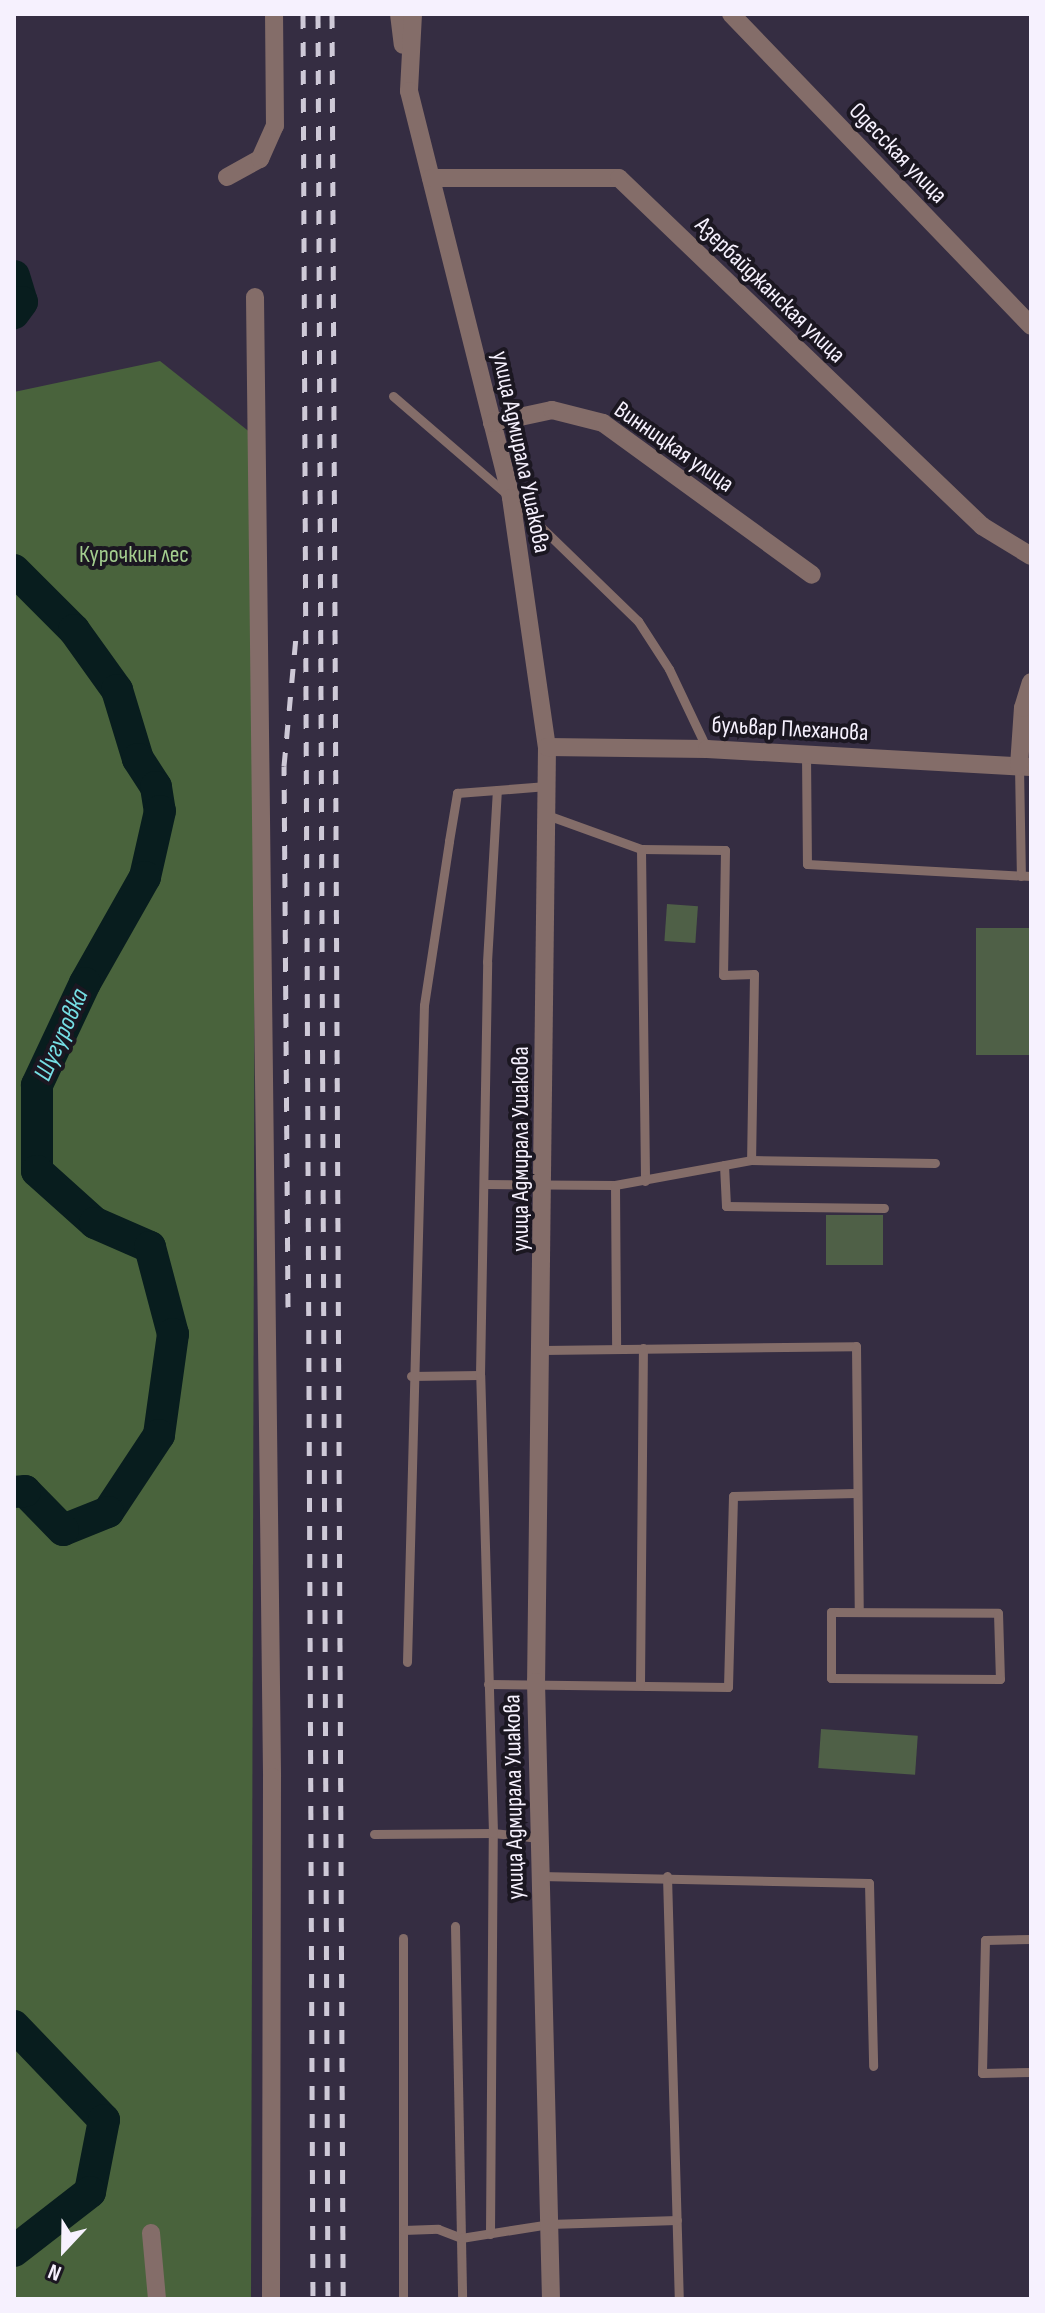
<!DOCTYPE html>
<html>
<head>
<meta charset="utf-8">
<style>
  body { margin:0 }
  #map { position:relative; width:1045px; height:2313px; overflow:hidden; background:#352d42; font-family:"Sofia Sans Condensed",sans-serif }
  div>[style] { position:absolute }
  .green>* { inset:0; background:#4f6047; transform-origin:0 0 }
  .forest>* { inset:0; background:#49633c }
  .river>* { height:32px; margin:-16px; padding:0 16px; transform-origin:16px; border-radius:16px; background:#081d1e }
  .service>* { height:9px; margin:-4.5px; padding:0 4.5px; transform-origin:4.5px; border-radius:4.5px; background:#846d69 }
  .minor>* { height:18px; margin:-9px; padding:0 9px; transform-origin:9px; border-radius:9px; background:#846d69 }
  .rail>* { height:5px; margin-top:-2.5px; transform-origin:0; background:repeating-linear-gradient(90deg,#cec9d7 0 14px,transparent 0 28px) }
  span { translate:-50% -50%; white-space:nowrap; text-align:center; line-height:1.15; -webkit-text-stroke:8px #1b1721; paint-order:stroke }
  .street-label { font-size:24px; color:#f6f1fe }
  .park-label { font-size:24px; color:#a3cd8e }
  .water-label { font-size:26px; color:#75dee4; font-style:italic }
  .frame { position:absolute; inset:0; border:16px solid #f6f1fe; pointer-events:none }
  .north { position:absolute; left:24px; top:2209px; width:80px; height:80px; -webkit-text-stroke:6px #1b1721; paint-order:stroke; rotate:202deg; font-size:22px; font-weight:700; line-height:32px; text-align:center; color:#f6f1fe }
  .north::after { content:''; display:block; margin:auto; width:28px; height:36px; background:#f6f1fe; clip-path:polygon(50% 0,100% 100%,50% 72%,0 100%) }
</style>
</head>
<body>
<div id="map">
  <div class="green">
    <i style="left:667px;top:904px;width:31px;height:37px;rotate:4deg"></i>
    <i style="left:976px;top:928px;width:55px;height:127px"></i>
    <i style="left:826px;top:1215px;width:57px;height:50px"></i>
    <i style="left:821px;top:1729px;width:97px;height:39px;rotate:4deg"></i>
  </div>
  <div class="forest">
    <i style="clip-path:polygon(160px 361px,256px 437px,251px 2299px,14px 2299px,14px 392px)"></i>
  </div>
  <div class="river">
    <i style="left:14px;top:276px;width:27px;rotate:73deg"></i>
    <i style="left:22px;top:302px;width:14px;rotate:126deg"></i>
    <i style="left:14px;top:570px;width:85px;rotate:45deg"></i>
    <i style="left:74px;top:630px;width:74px;rotate:54.4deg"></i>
    <i style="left:117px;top:690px;width:72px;rotate:73.1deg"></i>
    <i style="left:138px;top:759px;width:33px;rotate:57deg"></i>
    <i style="left:156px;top:787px;width:24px;rotate:81deg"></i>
    <i style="left:160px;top:811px;width:68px;rotate:102.8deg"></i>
    <i style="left:145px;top:877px;width:122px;rotate:119.5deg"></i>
    <i style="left:85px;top:983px;width:113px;rotate:115.2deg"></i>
    <i style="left:37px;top:1085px;width:86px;rotate:90deg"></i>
    <i style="left:37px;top:1171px;width:78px;rotate:41.9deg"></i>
    <i style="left:95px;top:1223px;width:60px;rotate:23.6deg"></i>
    <i style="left:150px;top:1247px;width:90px;rotate:75.2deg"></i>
    <i style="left:173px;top:1334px;width:102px;rotate:97.9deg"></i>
    <i style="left:159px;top:1435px;width:92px;rotate:123.5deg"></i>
    <i style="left:108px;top:1512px;width:48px;rotate:158.2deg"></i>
    <i style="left:63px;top:1530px;width:54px;rotate:-134.3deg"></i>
    <i style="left:25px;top:1491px;width:11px;rotate:175deg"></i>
    <i style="left:14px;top:2026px;width:130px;rotate:46.2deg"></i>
    <i style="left:104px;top:2120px;width:73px;rotate:101deg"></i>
    <i style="left:90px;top:2192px;width:96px;rotate:142.2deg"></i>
  </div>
  <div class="service">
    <i style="left:393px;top:396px;width:156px;rotate:40.8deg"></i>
    <i style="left:511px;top:498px;width:177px;rotate:44.1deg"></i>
    <i style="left:638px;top:621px;width:57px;rotate:57.1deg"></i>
    <i style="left:669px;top:669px;width:89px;rotate:64.6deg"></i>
    <i style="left:806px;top:754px;width:110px;rotate:89.5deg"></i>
    <i style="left:807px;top:864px;width:224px;rotate:3.1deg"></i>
    <i style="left:1019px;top:766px;width:110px;rotate:89deg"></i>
    <i style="left:547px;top:815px;width:100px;rotate:19.9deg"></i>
    <i style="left:641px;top:849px;width:84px;rotate:0.7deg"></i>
    <i style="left:725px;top:850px;width:125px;rotate:90.9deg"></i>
    <i style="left:723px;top:975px;width:31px;rotate:-2deg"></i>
    <i style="left:754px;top:974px;width:186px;rotate:90.9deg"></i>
    <i style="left:641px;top:849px;width:332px;rotate:89.3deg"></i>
    <i style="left:724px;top:1165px;width:41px;rotate:87.2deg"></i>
    <i style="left:726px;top:1206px;width:158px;rotate:0.7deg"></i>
    <i style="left:484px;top:1184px;width:131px;rotate:0.4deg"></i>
    <i style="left:615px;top:1185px;width:138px;rotate:-10.4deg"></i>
    <i style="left:751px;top:1160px;width:184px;rotate:0.9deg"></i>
    <i style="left:615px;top:1185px;width:163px;rotate:89.6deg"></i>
    <i style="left:543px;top:1350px;width:313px;rotate:-0.7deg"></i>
    <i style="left:856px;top:1346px;width:266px;rotate:89.4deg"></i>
    <i style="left:411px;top:1376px;width:69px;rotate:-0.8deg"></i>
    <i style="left:831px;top:1612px;width:167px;rotate:0.3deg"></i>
    <i style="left:998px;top:1613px;width:66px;rotate:88.3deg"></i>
    <i style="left:1000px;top:1679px;width:169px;rotate:-179.7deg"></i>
    <i style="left:831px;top:1678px;width:66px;rotate:-90deg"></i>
    <i style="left:407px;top:1662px;width:657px;rotate:-88.52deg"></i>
    <i style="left:424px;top:1005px;width:166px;rotate:-81.3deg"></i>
    <i style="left:449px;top:841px;width:49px;rotate:-80.5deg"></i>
    <i style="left:457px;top:793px;width:90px;rotate:-4.4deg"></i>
    <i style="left:488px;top:1684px;width:240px;rotate:0.7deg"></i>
    <i style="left:728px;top:1687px;width:191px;rotate:-88.5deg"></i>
    <i style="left:733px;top:1496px;width:123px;rotate:-1.4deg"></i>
    <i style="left:640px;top:1685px;width:337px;rotate:-89.5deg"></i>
    <i style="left:374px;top:1834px;width:119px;rotate:-0.5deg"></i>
    <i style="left:493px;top:1833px;width:46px;rotate:6.2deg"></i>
    <i style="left:540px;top:1876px;width:329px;rotate:1.2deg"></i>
    <i style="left:869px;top:1883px;width:183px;rotate:88.7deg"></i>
    <i style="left:667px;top:1876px;width:423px;rotate:88.4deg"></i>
    <i style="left:455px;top:1926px;width:373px;rotate:88.9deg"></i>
    <i style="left:403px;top:1938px;width:361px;rotate:90deg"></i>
    <i style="left:1031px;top:1939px;width:46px;rotate:178.8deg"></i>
    <i style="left:985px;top:1940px;width:133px;rotate:91.3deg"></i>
    <i style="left:982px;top:2073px;width:49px;rotate:-1.2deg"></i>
    <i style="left:403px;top:2230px;width:35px;rotate:-2deg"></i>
    <i style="left:438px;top:2229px;width:25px;rotate:21deg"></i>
    <i style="left:461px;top:2238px;width:89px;rotate:-9deg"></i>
    <i style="left:549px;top:2224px;width:128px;rotate:-1.8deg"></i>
    <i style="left:490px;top:2234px;width:401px;rotate:-89.6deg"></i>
    <i style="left:493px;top:1833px;width:458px;rotate:-91.6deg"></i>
    <i style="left:480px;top:1375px;width:413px;rotate:-89deg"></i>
    <i style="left:487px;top:962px;width:172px;rotate:-86.7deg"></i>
  </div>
  <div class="minor">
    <i style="left:399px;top:14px;width:31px;rotate:83deg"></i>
    <i style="left:413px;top:14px;width:77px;rotate:93deg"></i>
    <i style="left:409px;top:91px;width:420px;rotate:75.9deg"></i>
    <i style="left:511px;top:498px;width:252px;rotate:81.8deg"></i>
    <i style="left:547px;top:747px;width:935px;rotate:90.67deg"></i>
    <i style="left:536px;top:1682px;width:617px;rotate:88.61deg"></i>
    <i style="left:731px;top:14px;width:433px;rotate:46.1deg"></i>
    <i style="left:227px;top:177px;width:38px;rotate:-29deg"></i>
    <i style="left:260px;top:159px;width:36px;rotate:-66deg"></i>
    <i style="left:275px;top:126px;width:112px;rotate:-90.5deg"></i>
    <i style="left:431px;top:178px;width:188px"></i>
    <i style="left:619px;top:178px;width:503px;rotate:43.79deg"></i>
    <i style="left:982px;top:526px;width:57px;rotate:31.5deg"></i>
    <i style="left:255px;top:297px;width:1480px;rotate:89.34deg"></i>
    <i style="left:272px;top:1777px;width:522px;rotate:90.11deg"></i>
    <i style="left:492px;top:423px;width:61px;rotate:-12.2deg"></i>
    <i style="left:552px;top:410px;width:53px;rotate:14.3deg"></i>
    <i style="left:603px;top:423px;width:258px;rotate:36deg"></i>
    <i style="left:547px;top:747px;width:160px;rotate:0.7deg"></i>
    <i style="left:707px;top:749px;width:324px;rotate:3.2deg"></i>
    <i style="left:1019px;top:766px;width:58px;rotate:-86.1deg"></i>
    <i style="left:1023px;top:708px;width:27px;rotate:-73deg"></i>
    <i style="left:151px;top:2233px;width:66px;rotate:84.8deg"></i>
  </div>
  <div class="rail">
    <i style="left:303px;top:14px;width:2285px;rotate:89.75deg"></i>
    <i style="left:318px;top:14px;width:2285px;rotate:89.75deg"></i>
    <i style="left:332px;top:14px;width:2285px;rotate:89.72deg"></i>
    <i style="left:288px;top:1307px;width:541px;rotate:-90.42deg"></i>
    <i style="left:284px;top:766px;width:131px;rotate:-84.7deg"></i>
  </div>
  <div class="street-label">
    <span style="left:898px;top:153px;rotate:46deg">Одесская улица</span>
    <span style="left:770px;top:290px;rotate:44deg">Азербайджанская улица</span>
    <span style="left:674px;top:447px;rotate:35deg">Винницкая улица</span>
    <span style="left:521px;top:452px;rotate:78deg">улица Адмирала Ушакова</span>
    <span style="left:790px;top:729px;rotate:3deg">бульвар Плеханова</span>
    <span style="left:521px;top:1149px;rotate:-90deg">улица Адмирала Ушакова</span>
    <span style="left:514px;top:1797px;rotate:-91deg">улица Адмирала Ушакова</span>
  </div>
  <div class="park-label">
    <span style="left:134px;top:555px">Курочкин лес</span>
  </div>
  <div class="water-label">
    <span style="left:62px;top:1035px;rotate:-66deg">Шугуровка</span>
  </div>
  <div class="frame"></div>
  <div class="north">N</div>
</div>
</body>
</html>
